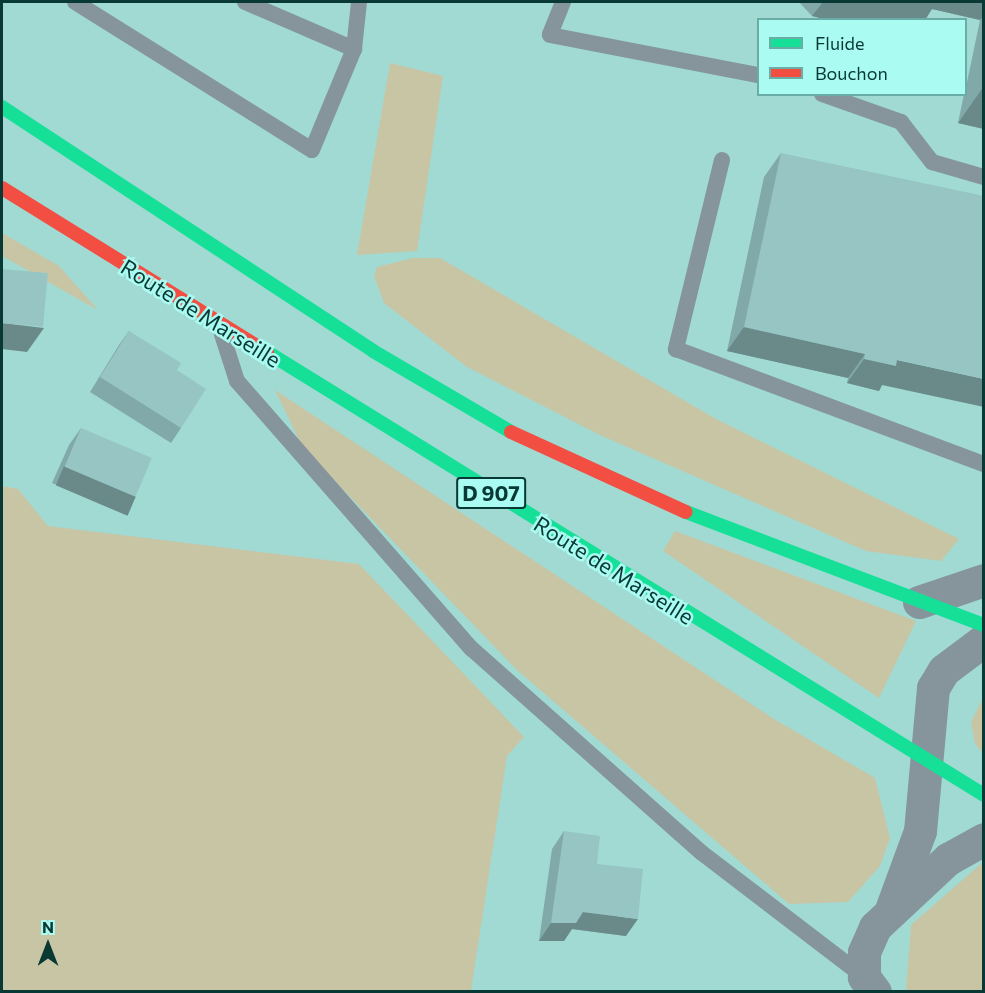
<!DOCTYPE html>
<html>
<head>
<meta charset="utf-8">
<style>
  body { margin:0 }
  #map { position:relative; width:985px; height:993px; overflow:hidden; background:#a0dad3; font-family:Commissioner,sans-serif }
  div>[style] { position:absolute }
  .green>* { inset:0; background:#c8c5a5 }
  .lane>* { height:16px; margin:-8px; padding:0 8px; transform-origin:8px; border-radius:8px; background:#85959b }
  .street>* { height:33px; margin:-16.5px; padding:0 16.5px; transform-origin:16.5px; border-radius:16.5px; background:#85959b }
  .fast>* { height:14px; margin:-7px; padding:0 7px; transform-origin:7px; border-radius:7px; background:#16e098 }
  .jam>* { height:14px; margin:-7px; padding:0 7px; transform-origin:7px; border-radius:7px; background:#f24e42 }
  .wall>* { inset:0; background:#81a9a9 }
  .shaded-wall>* { inset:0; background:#698a89; transform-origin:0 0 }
  .building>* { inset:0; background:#96c5c4; transform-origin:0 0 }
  span { translate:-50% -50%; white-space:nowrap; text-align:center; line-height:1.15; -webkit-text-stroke:5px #aafbf1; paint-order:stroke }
  .shield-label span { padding:2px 4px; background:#aafbf1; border:2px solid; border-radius:4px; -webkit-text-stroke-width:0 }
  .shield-label { font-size:21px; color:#083935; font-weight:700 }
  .street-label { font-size:22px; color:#083935 }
  .frame { position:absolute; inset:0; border:3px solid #083935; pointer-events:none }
  .legend { position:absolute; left:757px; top:18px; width:210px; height:78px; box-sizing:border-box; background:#aafbf1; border:2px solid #69ada6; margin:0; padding:8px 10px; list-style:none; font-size:18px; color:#083935 }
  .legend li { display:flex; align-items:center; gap:12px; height:30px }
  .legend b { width:30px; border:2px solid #69ada6 }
  .north { position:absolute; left:18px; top:915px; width:60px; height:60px; -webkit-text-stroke:4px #aafbf1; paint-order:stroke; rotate:0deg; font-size:16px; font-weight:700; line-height:24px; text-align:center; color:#083935 }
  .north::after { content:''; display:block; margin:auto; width:21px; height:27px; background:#083935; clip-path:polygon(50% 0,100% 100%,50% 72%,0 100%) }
</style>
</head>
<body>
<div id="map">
  <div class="green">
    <i style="clip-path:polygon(390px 63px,443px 76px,417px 251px,357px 255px)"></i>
    <i style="clip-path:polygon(2px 233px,59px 266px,98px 310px,2px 256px)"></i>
    <i style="clip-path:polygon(413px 258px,440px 258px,716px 419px,959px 539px,941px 561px,866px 551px,602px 436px,467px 367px,384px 303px,374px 276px,377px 267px)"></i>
    <i style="clip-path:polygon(275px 390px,774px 719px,875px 778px,890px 838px,880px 866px,848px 902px,789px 904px,517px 670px,303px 448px)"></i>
    <i style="clip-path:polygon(2px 486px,18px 489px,48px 526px,359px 564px,524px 737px,507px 756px,471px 991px,2px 991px)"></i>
    <i style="clip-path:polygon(675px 531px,916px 621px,879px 698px,663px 551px)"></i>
    <i style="clip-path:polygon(983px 698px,983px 753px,975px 744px,971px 722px)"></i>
    <i style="clip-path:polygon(983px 862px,983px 991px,906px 991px,911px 925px)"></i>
  </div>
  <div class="lane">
    <i style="left:75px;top:2px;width:279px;rotate:32deg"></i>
    <i style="left:312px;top:150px;width:109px;rotate:-67.4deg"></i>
    <i style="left:354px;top:49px;width:47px;rotate:-83.9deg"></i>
    <i style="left:245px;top:2px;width:119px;rotate:23.3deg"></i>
    <i style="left:563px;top:2px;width:35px;rotate:112deg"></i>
    <i style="left:550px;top:35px;width:212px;rotate:10.9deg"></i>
    <i style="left:822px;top:94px;width:84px;rotate:19.5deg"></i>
    <i style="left:901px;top:122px;width:51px;rotate:52.2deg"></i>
    <i style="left:932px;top:162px;width:54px;rotate:16.1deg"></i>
    <i style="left:722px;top:160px;width:195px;rotate:103.7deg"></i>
    <i style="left:676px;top:349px;width:329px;rotate:20.5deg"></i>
    <i style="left:219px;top:325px;width:59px;rotate:72.2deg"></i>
    <i style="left:237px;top:381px;width:356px;rotate:48.8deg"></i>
    <i style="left:472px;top:649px;width:307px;rotate:41.6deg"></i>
    <i style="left:702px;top:853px;width:204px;rotate:37.4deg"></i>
  </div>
  <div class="street">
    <i style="left:919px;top:602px;width:69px;rotate:-18.7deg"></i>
    <i style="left:892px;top:907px;width:81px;rotate:-69.8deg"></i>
    <i style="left:920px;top:831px;width:144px;rotate:-84.8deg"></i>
    <i style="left:933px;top:688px;width:21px;rotate:-59deg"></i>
    <i style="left:944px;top:670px;width:50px;rotate:-36.9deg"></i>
    <i style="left:875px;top:992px;width:19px;rotate:-126deg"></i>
    <i style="left:864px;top:977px;width:25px;rotate:-90deg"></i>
    <i style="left:864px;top:952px;width:27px;rotate:-66deg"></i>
    <i style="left:875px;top:927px;width:100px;rotate:-43deg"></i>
    <i style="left:948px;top:859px;width:41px;rotate:-29.1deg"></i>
  </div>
  <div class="fast">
    <i style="left:2px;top:107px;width:444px;rotate:33.3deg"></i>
    <i style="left:373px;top:351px;width:160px;rotate:30.4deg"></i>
    <i style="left:267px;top:352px;width:843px;rotate:31.71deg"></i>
    <i style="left:686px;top:512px;width:319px;rotate:20.8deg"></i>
  </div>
  <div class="jam">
    <i style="left:2px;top:188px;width:312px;rotate:31.8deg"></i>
    <i style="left:511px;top:432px;width:192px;rotate:24.6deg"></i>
  </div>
  <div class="wall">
    <i style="clip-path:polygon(799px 2px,984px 2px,984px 129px,958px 123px,964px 94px,966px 94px,966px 87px,980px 20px,932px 9px,925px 20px,828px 20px,812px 16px)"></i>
    <i style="clip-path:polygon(781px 153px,882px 385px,879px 391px,847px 383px,848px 378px,727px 351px,764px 177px)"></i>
    <i style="clip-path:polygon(129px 331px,177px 370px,181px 428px,171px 443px,90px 392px,119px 345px)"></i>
    <i style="clip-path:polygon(81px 428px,124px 513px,52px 483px,69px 445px)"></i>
    <i style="clip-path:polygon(564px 831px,597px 864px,626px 936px,572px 929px,564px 941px,539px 941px,552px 849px)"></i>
  </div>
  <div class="shaded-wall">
    <i style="clip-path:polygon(823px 2px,984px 2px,984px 15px,980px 20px,932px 9px,925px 20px,828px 20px,812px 16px)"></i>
    <i style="clip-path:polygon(984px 86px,984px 129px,958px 123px)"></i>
    <i style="clip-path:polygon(2px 323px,44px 328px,27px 352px,2px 349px)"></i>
    <i style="clip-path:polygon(744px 327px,865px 354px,848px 378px,727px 351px)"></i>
    <i style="clip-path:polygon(864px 359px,897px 360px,984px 379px,984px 407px,882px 385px,879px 391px,847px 383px)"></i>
    <i style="left:64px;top:466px;width:78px;height:21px;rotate:23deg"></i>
    <i style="clip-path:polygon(583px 912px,638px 919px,626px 936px,572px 929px,564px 941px,539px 941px,551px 923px)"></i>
  </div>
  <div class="building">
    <i style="clip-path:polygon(781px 153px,984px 196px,984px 379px,897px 360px,896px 366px,864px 359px,865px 354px,744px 327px)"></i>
    <i style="left:2px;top:269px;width:46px;height:54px;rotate:5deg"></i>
    <i style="clip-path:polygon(129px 331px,181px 363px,177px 370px,206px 389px,181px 428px,100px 377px)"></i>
    <i style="left:81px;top:428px;width:77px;height:42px;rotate:23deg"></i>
    <i style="clip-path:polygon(564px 831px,600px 836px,597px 864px,643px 869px,638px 919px,583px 912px,576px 923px,551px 923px)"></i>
  </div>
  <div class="shield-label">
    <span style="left:491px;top:493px">D 907</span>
  </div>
  <div class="street-label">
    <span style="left:201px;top:313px;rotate:32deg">Route de Marseille</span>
    <span style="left:614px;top:570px;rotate:32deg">Route de Marseille</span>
  </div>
  <div class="frame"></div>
  <ul class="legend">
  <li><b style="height:8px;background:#16e098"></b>Fluide</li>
  <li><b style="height:8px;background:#f24e42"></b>Bouchon</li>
  </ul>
  <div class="north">N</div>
</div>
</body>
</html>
